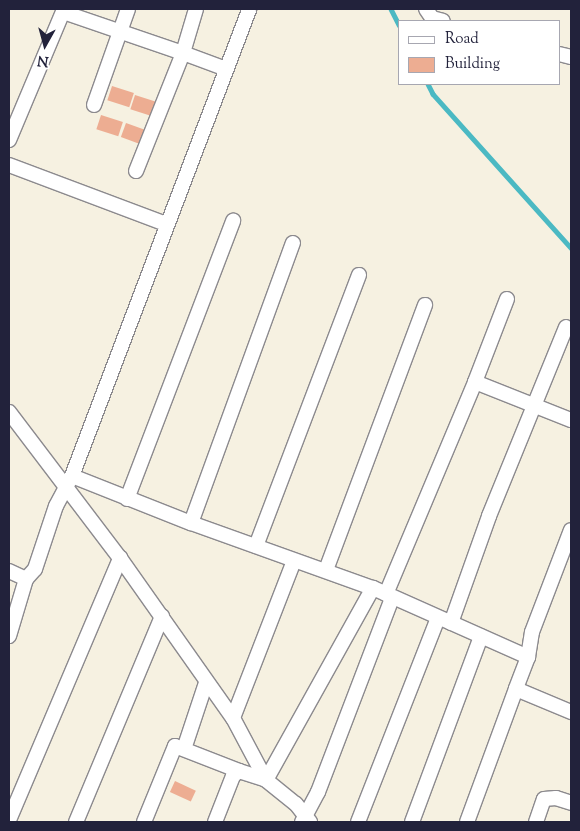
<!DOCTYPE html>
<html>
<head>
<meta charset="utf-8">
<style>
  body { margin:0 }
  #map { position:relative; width:580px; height:831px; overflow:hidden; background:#f6f1e1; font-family:"Sorts Mill Goudy",serif }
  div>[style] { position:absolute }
  .stream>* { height:4.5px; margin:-2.25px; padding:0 2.25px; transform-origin:2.25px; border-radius:2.25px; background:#4bb9c3 }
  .building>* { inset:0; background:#edad92; transform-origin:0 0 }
  .roads { filter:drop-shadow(1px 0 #8c8a8e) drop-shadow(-1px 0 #8c8a8e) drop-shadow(0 1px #8c8a8e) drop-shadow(0 -1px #8c8a8e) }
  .minor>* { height:14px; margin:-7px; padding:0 7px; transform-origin:7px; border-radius:7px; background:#fff }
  span { translate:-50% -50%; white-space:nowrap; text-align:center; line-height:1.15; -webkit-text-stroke:4px #fff; paint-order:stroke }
  .frame { position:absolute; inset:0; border:10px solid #22223b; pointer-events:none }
  .legend { position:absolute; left:398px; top:20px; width:162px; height:65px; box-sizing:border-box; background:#fff; border:1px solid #a7a7b1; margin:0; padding:6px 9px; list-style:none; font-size:15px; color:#22223b }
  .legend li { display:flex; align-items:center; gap:10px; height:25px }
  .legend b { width:25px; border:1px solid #a7a7b1 }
  .north { position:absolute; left:20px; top:20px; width:50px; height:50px; -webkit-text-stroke:4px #fff; paint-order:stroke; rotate:187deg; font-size:14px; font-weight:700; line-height:20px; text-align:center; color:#22223b }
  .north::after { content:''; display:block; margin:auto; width:18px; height:22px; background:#22223b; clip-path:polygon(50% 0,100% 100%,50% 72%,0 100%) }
</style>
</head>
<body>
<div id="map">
  <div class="stream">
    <i style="left:391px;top:9px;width:18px;rotate:63deg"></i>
    <i style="left:428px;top:84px;width:11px;rotate:63deg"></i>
    <i style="left:433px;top:94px;width:207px;rotate:48.1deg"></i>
  </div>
  <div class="building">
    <i style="left:112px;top:86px;width:23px;height:15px;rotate:18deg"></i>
    <i style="left:135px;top:95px;width:23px;height:15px;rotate:18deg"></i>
    <i style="left:101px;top:115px;width:23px;height:15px;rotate:18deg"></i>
    <i style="left:126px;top:123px;width:23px;height:15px;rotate:20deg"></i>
    <i style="left:175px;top:781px;width:23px;height:12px;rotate:25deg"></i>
  </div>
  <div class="roads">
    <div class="minor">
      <i style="left:196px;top:9px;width:46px;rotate:106.5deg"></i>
      <i style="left:183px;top:53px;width:46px;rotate:20.4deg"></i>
      <i style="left:426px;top:9px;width:11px;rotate:56deg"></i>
      <i style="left:432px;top:18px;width:11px;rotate:15deg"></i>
      <i style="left:63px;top:12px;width:127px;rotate:18.9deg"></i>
      <i style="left:183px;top:53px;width:127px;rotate:111.7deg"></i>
      <i style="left:559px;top:54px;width:12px;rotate:14deg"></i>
      <i style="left:94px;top:105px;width:102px;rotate:-70.5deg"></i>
      <i style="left:9px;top:140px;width:142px;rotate:-67.2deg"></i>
      <i style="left:9px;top:165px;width:168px;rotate:20.6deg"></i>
      <i style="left:507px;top:299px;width:89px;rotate:111.1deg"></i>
      <i style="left:475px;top:382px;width:103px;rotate:21.6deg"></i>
      <i style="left:9px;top:412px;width:183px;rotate:52.8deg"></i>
      <i style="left:120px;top:558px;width:196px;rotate:54.8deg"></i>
      <i style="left:233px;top:718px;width:70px;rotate:62deg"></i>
      <i style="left:266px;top:780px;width:220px;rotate:-60.9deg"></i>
      <i style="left:72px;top:476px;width:128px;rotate:21.6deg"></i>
      <i style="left:191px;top:523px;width:193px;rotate:19.7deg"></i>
      <i style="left:373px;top:588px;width:170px;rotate:24deg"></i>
      <i style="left:528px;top:657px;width:34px;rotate:111deg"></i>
      <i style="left:516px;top:689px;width:60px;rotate:22.7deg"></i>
      <i style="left:127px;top:499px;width:298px;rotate:-69.1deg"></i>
      <i style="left:191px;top:523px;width:298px;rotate:-70deg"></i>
      <i style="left:256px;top:546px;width:290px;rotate:-69.2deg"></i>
      <i style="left:326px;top:570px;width:283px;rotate:-69.5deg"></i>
      <i style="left:9px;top:571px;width:19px;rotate:25deg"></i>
      <i style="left:386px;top:594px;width:230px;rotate:-67.2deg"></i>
      <i style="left:451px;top:623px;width:114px;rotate:-70.4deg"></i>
      <i style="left:489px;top:516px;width:204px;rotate:-67.8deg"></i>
      <i style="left:9px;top:636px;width:59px;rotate:-73.4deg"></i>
      <i style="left:26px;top:579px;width:13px;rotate:-48deg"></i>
      <i style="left:35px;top:569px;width:66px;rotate:-71.6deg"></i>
      <i style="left:56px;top:506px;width:34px;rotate:-62deg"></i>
      <i style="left:72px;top:476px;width:499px;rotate:-69.2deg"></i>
      <i style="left:528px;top:657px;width:25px;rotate:-81deg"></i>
      <i style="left:532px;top:632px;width:109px;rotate:-69.1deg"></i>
      <i style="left:233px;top:718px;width:168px;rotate:-68.8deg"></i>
      <i style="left:184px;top:749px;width:70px;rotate:-71.6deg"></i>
      <i style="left:9px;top:820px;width:285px;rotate:-67deg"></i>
      <i style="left:76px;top:822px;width:223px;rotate:-67.3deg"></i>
      <i style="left:144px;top:822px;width:82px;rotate:-67.8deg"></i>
      <i style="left:175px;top:746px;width:69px;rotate:21.3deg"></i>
      <i style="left:215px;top:822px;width:49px;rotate:-68.6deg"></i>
      <i style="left:233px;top:776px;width:8px;rotate:-40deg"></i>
      <i style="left:239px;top:771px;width:28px;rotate:18deg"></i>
      <i style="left:266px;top:780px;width:38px;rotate:39deg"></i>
      <i style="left:296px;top:804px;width:23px;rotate:52deg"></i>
      <i style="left:302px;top:822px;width:34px;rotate:-62deg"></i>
      <i style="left:318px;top:792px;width:208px;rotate:-69.1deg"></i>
      <i style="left:358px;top:822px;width:219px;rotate:-68.6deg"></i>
      <i style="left:412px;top:822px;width:198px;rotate:-69.6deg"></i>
      <i style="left:467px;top:822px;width:142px;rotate:-69.8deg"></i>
      <i style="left:536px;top:822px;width:24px;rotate:-71deg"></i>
      <i style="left:544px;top:799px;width:12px;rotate:-5deg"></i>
      <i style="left:556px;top:798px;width:16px;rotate:18deg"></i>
    </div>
  </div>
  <div class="frame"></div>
  <ul class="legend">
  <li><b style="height:6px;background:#fff"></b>Road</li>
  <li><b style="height:14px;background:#edad92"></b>Building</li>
  </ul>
  <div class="north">N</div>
</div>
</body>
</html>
